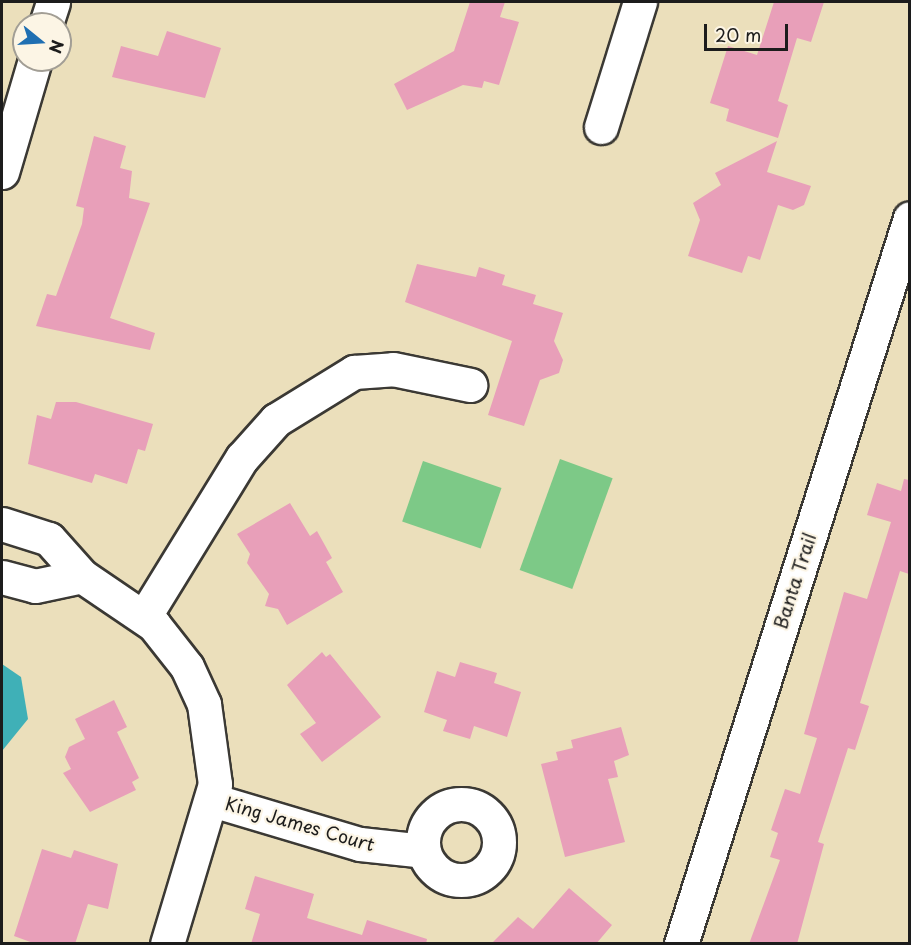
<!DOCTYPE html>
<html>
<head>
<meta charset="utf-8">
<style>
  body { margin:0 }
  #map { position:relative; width:911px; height:945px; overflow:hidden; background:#ebdfbb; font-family:"Playpen Sans",sans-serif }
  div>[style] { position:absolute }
  .green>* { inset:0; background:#7dc987; transform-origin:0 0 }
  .water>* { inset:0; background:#3fb0b7 }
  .building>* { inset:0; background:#e89fb9 }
  .roads { filter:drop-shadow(2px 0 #3b3934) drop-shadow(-2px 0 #3b3934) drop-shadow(0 2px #3b3934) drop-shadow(0 -2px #3b3934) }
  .minor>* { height:33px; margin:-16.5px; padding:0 16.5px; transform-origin:16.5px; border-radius:16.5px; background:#fff }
  .minor>.ring { margin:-16.5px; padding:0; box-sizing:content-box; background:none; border:33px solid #fff; border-radius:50% }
  span { translate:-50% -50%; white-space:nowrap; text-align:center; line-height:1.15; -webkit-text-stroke:4.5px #fcf5e5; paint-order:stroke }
  .street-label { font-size:18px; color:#1c1c1c }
  .frame { position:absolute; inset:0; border:3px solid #1c1c1c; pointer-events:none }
  .north { position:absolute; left:12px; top:12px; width:60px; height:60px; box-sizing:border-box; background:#fcf5e5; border:2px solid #a29e95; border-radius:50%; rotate:108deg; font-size:16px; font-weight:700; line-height:24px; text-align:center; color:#1c1c1c }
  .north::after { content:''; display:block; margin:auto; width:21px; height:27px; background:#1f6fb2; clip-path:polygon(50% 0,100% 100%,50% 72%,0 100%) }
  .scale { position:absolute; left:704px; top:24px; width:84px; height:27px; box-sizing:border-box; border:3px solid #1c1c1c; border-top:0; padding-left:8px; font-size:18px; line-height:21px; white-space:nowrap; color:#1c1c1c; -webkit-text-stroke:4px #fcf5e5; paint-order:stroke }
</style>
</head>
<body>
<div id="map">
  <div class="green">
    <i style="left:560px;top:459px;width:56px;height:118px;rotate:20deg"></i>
    <i style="left:423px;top:461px;width:83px;height:64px;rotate:19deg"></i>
  </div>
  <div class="water">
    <i style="clip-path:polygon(2px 664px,21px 677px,28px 719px,2px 751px)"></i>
  </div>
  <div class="building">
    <i style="clip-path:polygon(470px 2px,505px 2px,500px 17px,519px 22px,499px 85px,484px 81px,482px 88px,463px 85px,407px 110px,394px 84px,454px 51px)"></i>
    <i style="clip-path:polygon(774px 2px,824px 2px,811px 42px,797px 38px,778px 101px,788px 105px,778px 138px,726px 121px,729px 109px,710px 103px,728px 46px,757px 55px)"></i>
    <i style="clip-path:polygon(167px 31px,221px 48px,205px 98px,112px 77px,121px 46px,158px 56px)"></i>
    <i style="clip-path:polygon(94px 136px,126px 146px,120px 168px,132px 171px,129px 198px,150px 203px,110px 318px,155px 333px,150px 350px,36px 326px,47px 294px,56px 296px,82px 224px,84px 208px,76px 206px)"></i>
    <i style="clip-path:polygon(777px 141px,767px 172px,811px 186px,804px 205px,793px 210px,778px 205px,760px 260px,748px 256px,742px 273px,688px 256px,700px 220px,693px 203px,721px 185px,715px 173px)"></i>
    <i style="clip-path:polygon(417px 264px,476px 277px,479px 267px,505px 275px,502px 285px,536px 295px,533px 304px,563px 313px,554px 341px,563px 360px,559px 373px,540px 380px,524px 426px,488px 415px,512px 341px,405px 302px)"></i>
    <i style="clip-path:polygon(56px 402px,76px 402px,153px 424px,145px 451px,138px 449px,127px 484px,95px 474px,92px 483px,28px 464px,37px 415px,51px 419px)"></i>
    <i style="clip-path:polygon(904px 479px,909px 480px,909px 574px,900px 571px,860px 703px,869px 706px,855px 750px,848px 748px,818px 842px,824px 844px,797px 944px,749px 944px,780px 860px,770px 857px,778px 833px,771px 830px,785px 789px,800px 794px,817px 738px,804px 734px,844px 592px,867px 599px,891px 522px,867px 515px,877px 483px,901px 491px)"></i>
    <i style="clip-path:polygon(290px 503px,310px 536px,317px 531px,332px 558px,326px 562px,343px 592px,287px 625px,278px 609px,265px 606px,269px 594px,247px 563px,250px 554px,237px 534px)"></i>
    <i style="clip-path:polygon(322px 652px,326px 657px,330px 654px,381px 717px,322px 762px,300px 734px,316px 723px,287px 685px)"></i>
    <i style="clip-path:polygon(460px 662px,497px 673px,494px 683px,521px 692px,507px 737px,474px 726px,470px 739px,443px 731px,447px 720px,424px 712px,437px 671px,455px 677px)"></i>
    <i style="clip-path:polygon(114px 700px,127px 727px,117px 732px,139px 778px,132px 782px,136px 790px,90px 812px,63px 773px,71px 769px,65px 757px,69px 747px,85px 739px,75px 719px)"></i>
    <i style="clip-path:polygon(621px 727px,629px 755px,614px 761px,618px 777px,608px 779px,625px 842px,565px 857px,541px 764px,558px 760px,556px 752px,573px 748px,571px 740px)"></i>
    <i style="clip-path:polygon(42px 849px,71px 858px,74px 850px,118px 864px,108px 909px,88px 904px,75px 944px,36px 944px,14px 936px)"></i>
    <i style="clip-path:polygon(255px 876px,314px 894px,307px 918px,362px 935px,367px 920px,427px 939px,426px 944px,251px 944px,260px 914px,245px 909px)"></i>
    <i style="clip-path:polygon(569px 888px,612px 925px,596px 944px,491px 944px,518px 917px,533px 929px)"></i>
  </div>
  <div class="roads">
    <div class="minor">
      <i style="left:46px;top:24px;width:23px;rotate:-72deg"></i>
      <i style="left:601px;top:127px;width:131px;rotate:-72.7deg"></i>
      <i style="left:2px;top:172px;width:117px;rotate:-73.6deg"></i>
      <i style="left:2px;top:524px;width:49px;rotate:17.7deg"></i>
      <i style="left:49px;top:539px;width:50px;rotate:48.3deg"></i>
      <i style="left:82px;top:576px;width:87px;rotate:34.2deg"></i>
      <i style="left:154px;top:625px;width:53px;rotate:51.8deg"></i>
      <i style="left:187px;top:667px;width:41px;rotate:65.3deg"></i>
      <i style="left:204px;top:704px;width:81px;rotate:82.2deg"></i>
      <i style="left:215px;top:784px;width:167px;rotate:106.7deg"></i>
      <i style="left:2px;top:577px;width:34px;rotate:15deg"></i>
      <i style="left:35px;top:586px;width:48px;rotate:-12deg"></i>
      <i style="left:144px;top:617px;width:187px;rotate:-58.4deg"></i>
      <i style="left:242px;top:458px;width:51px;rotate:-48.2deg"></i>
      <i style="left:276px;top:420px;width:92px;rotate:-31.6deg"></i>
      <i style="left:354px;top:372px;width:39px;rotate:-4deg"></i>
      <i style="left:393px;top:369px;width:79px;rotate:11.7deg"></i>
      <i style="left:212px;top:800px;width:154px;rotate:16.6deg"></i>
      <i style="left:360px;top:844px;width:64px;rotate:6.2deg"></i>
      <i class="ring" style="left:423px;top:804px;width:43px;height:43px"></i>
      <i style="left:681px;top:944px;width:761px;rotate:-72.49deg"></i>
    </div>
  </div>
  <div class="street-label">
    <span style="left:795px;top:581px;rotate:-72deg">Banta Trail</span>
    <span style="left:300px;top:824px;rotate:16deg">King James Court</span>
  </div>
  <div class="frame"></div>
  <div class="north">N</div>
  <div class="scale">20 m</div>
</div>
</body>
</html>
